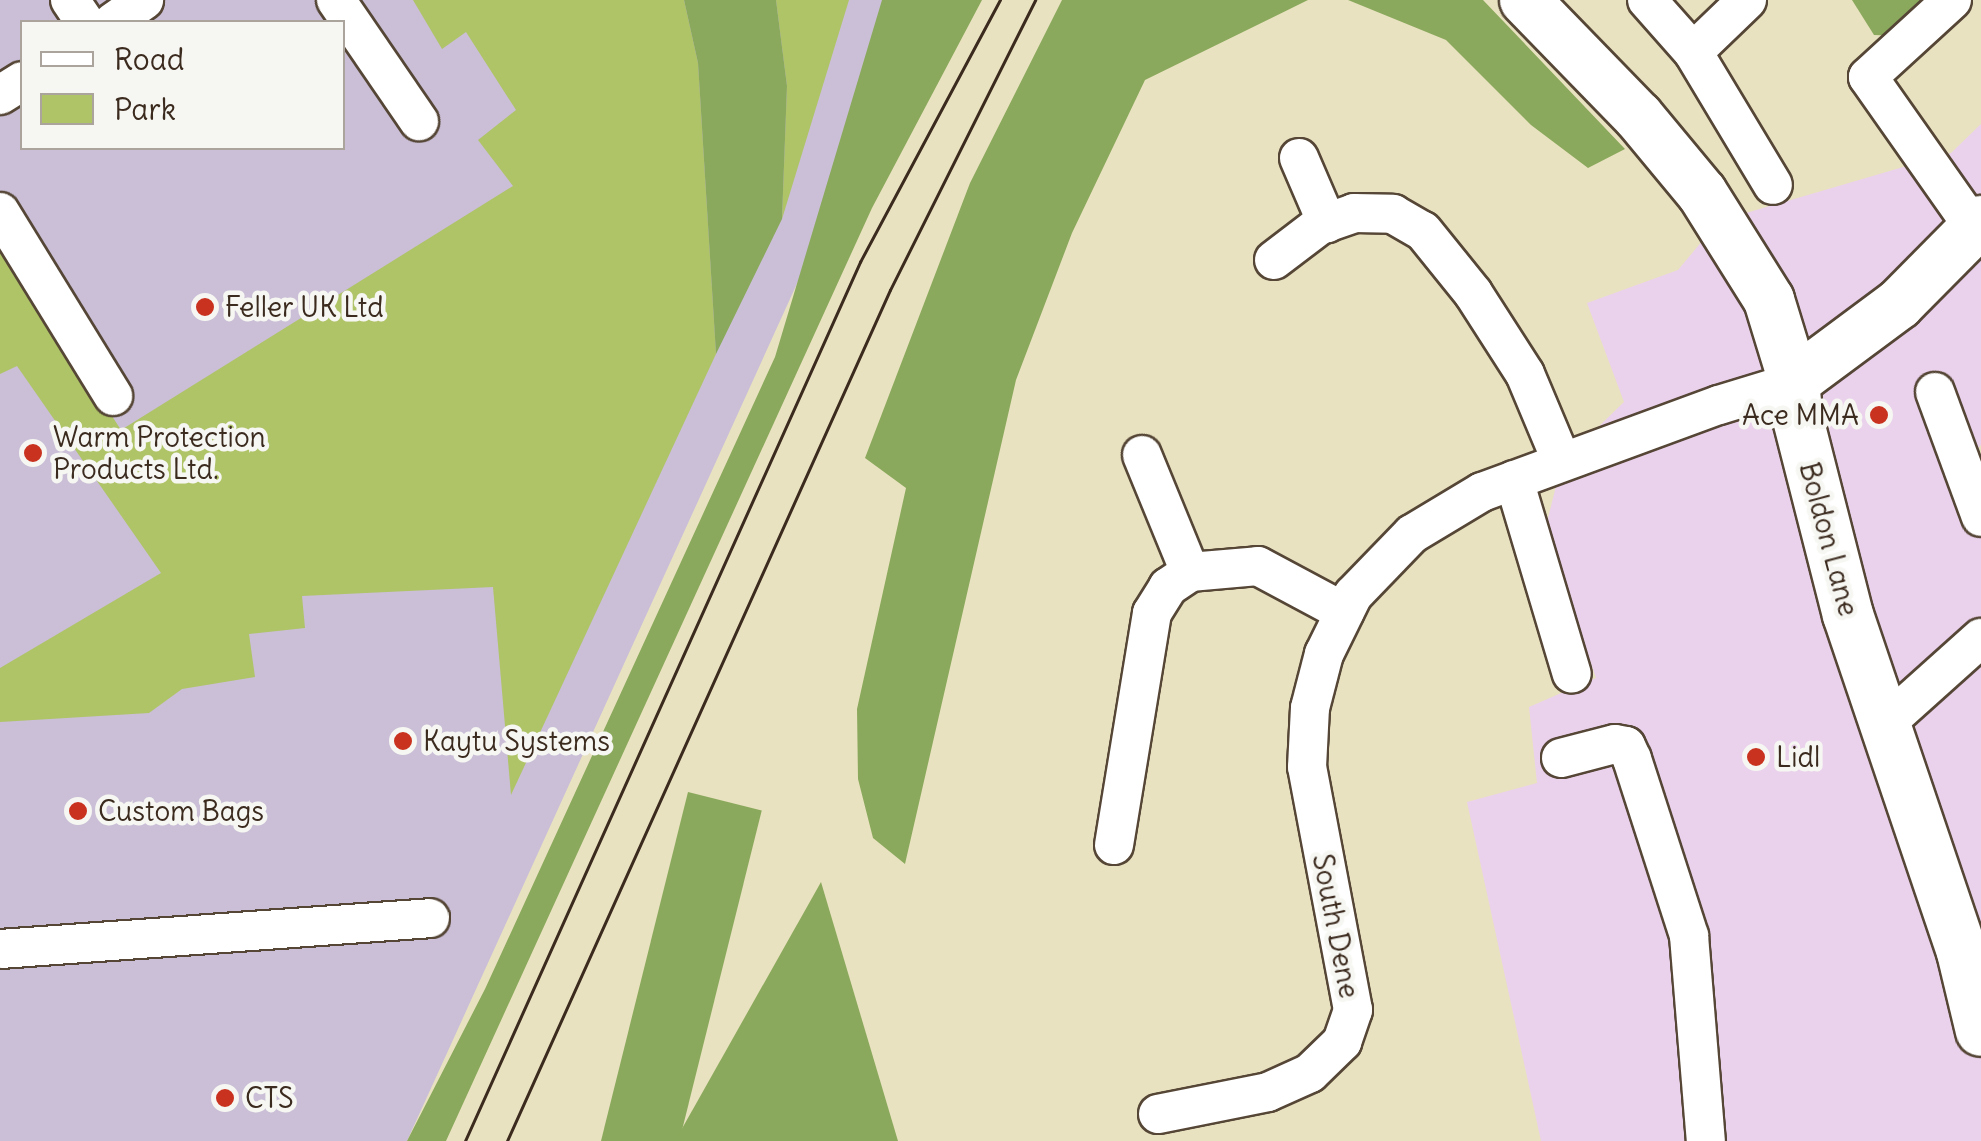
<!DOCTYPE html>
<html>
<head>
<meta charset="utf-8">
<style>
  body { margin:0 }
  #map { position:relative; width:1981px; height:1141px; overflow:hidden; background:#e9e2c0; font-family:Delius,sans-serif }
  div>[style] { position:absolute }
  .built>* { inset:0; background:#ead1ec }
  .industrial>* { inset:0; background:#cabfd6 }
  .green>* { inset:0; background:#afc367 }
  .forest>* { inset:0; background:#8ba95c; transform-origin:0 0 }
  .roads { filter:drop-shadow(2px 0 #554636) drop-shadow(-2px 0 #554636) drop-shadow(0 2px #554636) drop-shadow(0 -2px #554636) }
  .minor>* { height:38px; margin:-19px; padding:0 19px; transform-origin:19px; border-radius:19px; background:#fff }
  .major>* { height:50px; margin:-25px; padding:0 25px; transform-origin:25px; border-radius:25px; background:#fff }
  .tram>* { height:2.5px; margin:-1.25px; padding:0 1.25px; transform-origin:1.25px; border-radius:1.25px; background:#3b2a1e }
  .dots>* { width:28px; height:28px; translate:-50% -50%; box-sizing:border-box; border:5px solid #f6f6f2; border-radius:50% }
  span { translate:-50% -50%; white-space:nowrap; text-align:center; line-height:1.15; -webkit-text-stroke:9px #f6f6f2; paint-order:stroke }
  .poi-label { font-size:28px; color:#3b2a1e }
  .left { translate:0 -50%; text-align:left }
  .right { translate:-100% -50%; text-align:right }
  .street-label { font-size:28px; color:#3b2a1e }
  .legend { position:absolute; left:20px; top:20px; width:325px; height:130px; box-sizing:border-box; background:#f6f6f2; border:2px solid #aba49d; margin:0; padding:12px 18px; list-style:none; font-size:30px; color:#3b2a1e }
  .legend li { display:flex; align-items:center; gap:20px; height:50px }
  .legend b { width:50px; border:2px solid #aba49d }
</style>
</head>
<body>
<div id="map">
  <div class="built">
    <i style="clip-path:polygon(1981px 124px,1981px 445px,1962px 465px,1981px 517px,1981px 1141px,1541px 1141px,1467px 802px,1537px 783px,1529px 707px,1596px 678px,1545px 530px,1562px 462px,1624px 402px,1587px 303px,1678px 270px,1719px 221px,1951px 153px)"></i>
  </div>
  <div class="industrial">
    <i style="clip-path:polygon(evenodd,0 0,926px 0,407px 1141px,0 1141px,0 0,22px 22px,342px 22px,342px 148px,22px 148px,22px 22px)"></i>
  </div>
  <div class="green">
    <i style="clip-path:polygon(413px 0,684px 0,698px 63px,716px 354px,511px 795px,493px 587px,302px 596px,305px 628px,249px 634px,255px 677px,182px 689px,149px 713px,0 722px,0 668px,161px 573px,17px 366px,0 374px,0 242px,121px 430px,513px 186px,478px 140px,516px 110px,466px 32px,442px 49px)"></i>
    <i style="clip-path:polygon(776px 0,849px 0,782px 219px,787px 86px)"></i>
  </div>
  <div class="forest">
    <i style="clip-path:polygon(684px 0,776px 0,787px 86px,782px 219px,716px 354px,698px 63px)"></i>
    <i style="clip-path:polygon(882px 0,982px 0,872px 208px,446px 1141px,407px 1141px,485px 989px,775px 357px)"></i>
    <i style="clip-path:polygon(1062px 0,1308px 0,1145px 80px,1072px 233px,1016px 380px,905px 864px,873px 838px,858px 779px,857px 709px,906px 488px,865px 458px,970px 183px)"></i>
    <i style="clip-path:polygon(1348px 0,1483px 0,1625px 149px,1588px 168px,1531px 125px,1446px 40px)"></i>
    <i style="clip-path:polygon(1852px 0,1926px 0,1901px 36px,1874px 35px)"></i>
    <i style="left:688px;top:792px;width:76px;height:383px;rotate:14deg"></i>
    <i style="clip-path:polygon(821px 882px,898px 1141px,675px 1141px)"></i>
  </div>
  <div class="roads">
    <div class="minor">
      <i style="left:70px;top:0;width:27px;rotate:56deg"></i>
      <i style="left:336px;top:0;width:147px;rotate:55.6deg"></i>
      <i style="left:1647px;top:0;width:69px;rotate:48.5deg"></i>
      <i style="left:1693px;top:52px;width:155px;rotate:59deg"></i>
      <i style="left:1952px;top:0;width:114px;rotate:137.5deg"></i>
      <i style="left:1868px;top:77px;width:184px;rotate:54.9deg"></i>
      <i style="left:113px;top:22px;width:38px;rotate:-35deg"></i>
      <i style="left:1693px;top:52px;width:75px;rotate:-43.9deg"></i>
      <i style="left:0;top:95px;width:26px;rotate:-32deg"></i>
      <i style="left:1299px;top:158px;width:71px;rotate:66.7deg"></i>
      <i style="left:0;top:212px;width:216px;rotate:58.4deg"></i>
      <i style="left:1274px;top:260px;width:58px;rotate:-37.3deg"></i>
      <i style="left:1320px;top:225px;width:36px;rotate:-19deg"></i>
      <i style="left:1354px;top:213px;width:39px;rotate:1deg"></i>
      <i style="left:1393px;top:214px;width:34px;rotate:30deg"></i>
      <i style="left:1423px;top:231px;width:80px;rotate:51.1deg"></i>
      <i style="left:1473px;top:293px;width:96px;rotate:57.3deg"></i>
      <i style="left:1525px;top:374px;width:95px;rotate:67.2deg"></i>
      <i style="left:1935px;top:392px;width:133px;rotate:69.8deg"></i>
      <i style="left:1142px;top:455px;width:126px;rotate:67.7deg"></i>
      <i style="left:1514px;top:480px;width:202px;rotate:73.4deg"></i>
      <i style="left:1885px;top:724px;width:129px;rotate:-41.9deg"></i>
      <i style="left:1561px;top:758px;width:56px;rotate:-14.5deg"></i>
      <i style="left:1615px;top:744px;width:11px;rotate:10deg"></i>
      <i style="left:1626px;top:746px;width:14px;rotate:65deg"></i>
      <i style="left:1632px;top:759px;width:186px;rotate:72.1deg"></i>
      <i style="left:1689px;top:936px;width:206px;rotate:85.3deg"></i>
      <i style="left:1114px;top:845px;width:235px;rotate:-80.7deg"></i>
      <i style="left:1152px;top:613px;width:31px;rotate:-58deg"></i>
      <i style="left:1168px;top:587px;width:27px;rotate:-34deg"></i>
      <i style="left:1190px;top:572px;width:68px;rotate:-5deg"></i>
      <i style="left:1258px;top:566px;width:98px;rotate:28.1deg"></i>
      <i style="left:0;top:949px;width:431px;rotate:-4.1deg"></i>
      <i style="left:1158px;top:1114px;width:112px;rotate:-11.3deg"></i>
      <i style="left:1268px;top:1092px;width:46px;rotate:-24.3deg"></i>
      <i style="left:1310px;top:1073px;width:45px;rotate:-44.1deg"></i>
      <i style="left:1342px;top:1042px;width:34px;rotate:-71deg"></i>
      <i style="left:1353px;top:1010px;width:247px;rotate:-100.7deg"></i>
      <i style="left:1307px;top:767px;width:59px;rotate:-87.1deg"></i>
      <i style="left:1310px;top:708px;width:56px;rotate:-75.5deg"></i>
      <i style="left:1324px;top:654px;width:66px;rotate:-63.8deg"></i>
      <i style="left:1353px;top:595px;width:85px;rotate:-46deg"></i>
      <i style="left:1412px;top:534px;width:82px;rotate:-31deg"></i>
      <i style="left:1482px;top:492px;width:252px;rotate:-20.2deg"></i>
      <i style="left:1719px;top:405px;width:78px;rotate:-17deg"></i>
    </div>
    <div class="major">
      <i style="left:1525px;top:0;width:162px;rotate:45.8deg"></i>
      <i style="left:1638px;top:116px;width:100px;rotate:50.3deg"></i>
      <i style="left:1702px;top:193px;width:126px;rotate:57.9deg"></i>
      <i style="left:1769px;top:300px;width:86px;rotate:73deg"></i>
      <i style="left:1794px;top:382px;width:37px;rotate:84deg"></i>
      <i style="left:1798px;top:419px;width:202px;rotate:75.7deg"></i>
      <i style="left:1848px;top:615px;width:356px;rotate:71.3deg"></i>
      <i style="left:1962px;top:952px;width:81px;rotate:76.5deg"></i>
      <i style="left:1794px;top:382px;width:131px;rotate:-36.6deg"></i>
      <i style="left:1899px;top:304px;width:117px;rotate:-45.3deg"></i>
    </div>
  </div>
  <div class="tram">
    <i style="left:465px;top:1141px;width:964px;rotate:-65.8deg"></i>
    <i style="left:860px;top:262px;width:297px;rotate:-61.9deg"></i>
    <i style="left:507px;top:1141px;width:933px;rotate:-65.77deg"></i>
    <i style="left:890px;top:290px;width:324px;rotate:-63.4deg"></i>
  </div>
  <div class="dots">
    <i style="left:205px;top:307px;background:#c8321e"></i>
    <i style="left:1879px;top:415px;background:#c8321e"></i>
    <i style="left:33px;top:453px;background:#c8321e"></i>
    <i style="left:403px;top:741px;background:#c8321e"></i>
    <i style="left:1756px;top:757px;background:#c8321e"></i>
    <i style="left:78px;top:811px;background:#c8321e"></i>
    <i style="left:225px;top:1098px;background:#c8321e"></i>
  </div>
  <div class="poi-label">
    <span class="left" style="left:225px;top:307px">Feller UK Ltd</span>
    <span class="right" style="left:1859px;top:415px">Ace MMA</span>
    <span class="left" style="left:53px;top:453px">Warm Protection<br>Products Ltd.</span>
    <span class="left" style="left:423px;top:741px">Kaytu Systems</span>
    <span class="left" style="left:1776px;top:757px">Lidl</span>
    <span class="left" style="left:98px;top:811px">Custom Bags</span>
    <span class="left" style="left:245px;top:1098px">CTS</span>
  </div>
  <div class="street-label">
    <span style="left:1829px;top:539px;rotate:75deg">Boldon Lane</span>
    <span style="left:1336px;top:926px;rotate:79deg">South Dene</span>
  </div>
  <ul class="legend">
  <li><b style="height:12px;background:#fff"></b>Road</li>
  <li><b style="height:28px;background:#afc367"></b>Park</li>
  </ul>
</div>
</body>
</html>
